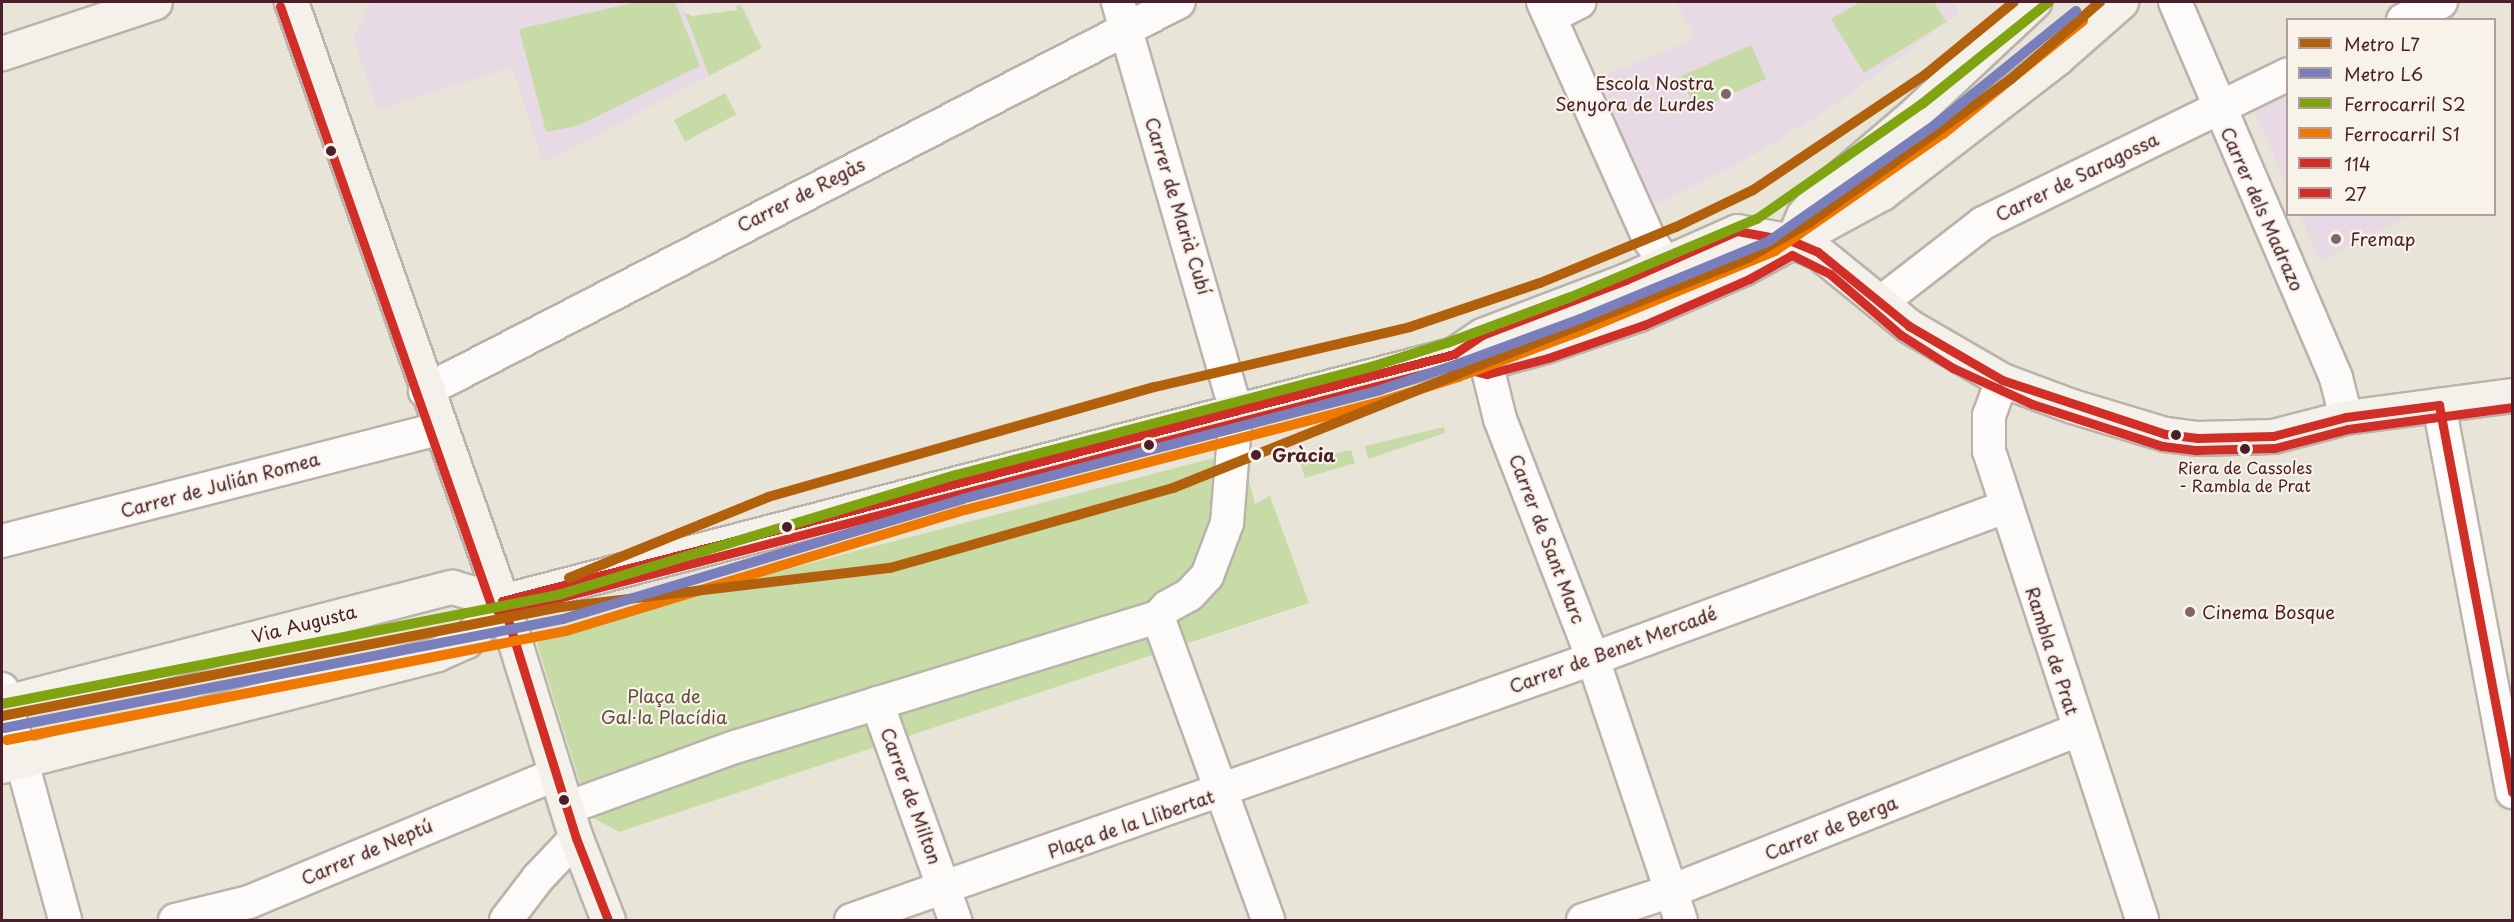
<!DOCTYPE html>
<html>
<head>
<meta charset="utf-8">
<style>
  body { margin:0 }
  #map { position:relative; width:2514px; height:922px; overflow:hidden; background:#e9e4d8; font-family:"Playpen Sans",sans-serif }
  div>[style] { position:absolute }
  .built>* { inset:0; background:#e7dae5 }
  .green>* { inset:0; background:#c7dba6; transform-origin:0 0 }
  .roads { filter:drop-shadow(2px 0 #bab3ac) drop-shadow(-2px 0 #bab3ac) drop-shadow(0 2px #bab3ac) drop-shadow(0 -2px #bab3ac) }
  .street>* { height:32px; margin:-16px; padding:0 16px; transform-origin:16px; border-radius:16px; background:#fcfbf9 }
  .secondary>* { height:33px; margin:-16.5px; padding:0 16.5px; transform-origin:16.5px; border-radius:16.5px; background:#f4f1eb }
  .bus-1>* { height:9px; margin:-4.5px; padding:0 4.5px; transform-origin:4.5px; border-radius:4.5px; background:#d02e26 }
  .bus-2>* { height:9px; margin:-4.5px; padding:0 4.5px; transform-origin:4.5px; border-radius:4.5px; background:#d02e26 }
  .rail-1>* { height:10px; margin:-5px; padding:0 5px; transform-origin:5px; border-radius:5px; background:#7fa410 }
  .rail-2>* { height:10px; margin:-5px; padding:0 5px; transform-origin:5px; border-radius:5px; background:#ef7900 }
  .metro-1>* { height:10px; margin:-5px; padding:0 5px; transform-origin:5px; border-radius:5px; background:#b2600b }
  .metro-2>* { height:10px; margin:-5px; padding:0 5px; transform-origin:5px; border-radius:5px; background:#797fbc }
  .dots>* { width:16px; height:16px; translate:-50% -50%; box-sizing:border-box; border:3px solid #f7f3e8; border-radius:50% }
  span { translate:-50% -50%; white-space:nowrap; text-align:center; line-height:1.15; -webkit-text-stroke:4.5px #f7f3e8; paint-order:stroke }
  .bus-label { font-size:16px; color:#4a1f2b }
  .poi-label { font-size:18px; color:#4a1f2b }
  .right { translate:-100% -50%; text-align:right }
  .left { translate:0 -50%; text-align:left }
  .street-label { font-size:18px; color:#4a1f2b }
  .stop-label { font-size:18px; color:#4a1f2b; font-weight:700 }
  .park-label { font-size:18px; color:#624c40 }
  .frame { position:absolute; inset:0; border:3px solid #4a1f2b; pointer-events:none }
  .legend { position:absolute; left:2286px; top:18px; width:210px; height:198px; box-sizing:border-box; background:#f7f3e8; border:2px solid #b29e9c; margin:0; padding:8px 10px; list-style:none; font-size:18px; color:#4a1f2b }
  .legend li { display:flex; align-items:center; gap:12px; height:30px }
  .legend b { width:30px; border:2px solid #b29e9c }
</style>
</head>
<body>
<div id="map">
  <div class="built">
    <i style="clip-path:polygon(370px 2px,681px 2px,709px 76px,543px 163px,512px 67px,378px 110px,353px 38px)"></i>
    <i style="clip-path:polygon(1676px 2px,1953px 2px,1960px 13px,1829px 109px,1747px 159px,1657px 204px,1648px 193px,1595px 79px,1695px 39px)"></i>
    <i style="clip-path:polygon(2287px 94px,2287px 187px,2254px 111px)"></i>
    <i style="clip-path:polygon(2300px 215px,2411px 215px,2320px 261px)"></i>
  </div>
  <div class="green">
    <i style="clip-path:polygon(637px 2px,675px 2px,700px 66px,577px 126px,546px 132px,519px 29px)"></i>
    <i style="clip-path:polygon(1860px 2px,1934px 2px,1946px 22px,1864px 73px,1831px 19px)"></i>
    <i style="clip-path:polygon(741px 5px,762px 48px,709px 76px,685px 13px,692px 16px,737px 10px,736px 6px)"></i>
    <i style="left:1751px;top:45px;width:37px;height:77px;rotate:66deg"></i>
    <i style="left:725px;top:93px;width:24px;height:58px;rotate:62deg"></i>
    <i style="clip-path:polygon(1444px 427px,1445px 433px,1368px 459px,1365px 446px)"></i>
    <i style="clip-path:polygon(1351px 450px,1355px 463px,1305px 478px,1300px 461px)"></i>
    <i style="clip-path:polygon(1241px 451px,1255px 504px,1270px 496px,1309px 603px,619px 832px,590px 816px,537px 644px,544px 632px)"></i>
  </div>
  <div class="roads">
    <div class="street">
      <i style="left:1543px;top:2px;width:260px;rotate:65.9deg"></i>
      <i style="left:1649px;top:239px;width:34px;rotate:56deg"></i>
      <i style="left:1668px;top:267px;width:39px;rotate:27deg"></i>
      <i style="left:2175px;top:2px;width:409px;rotate:66.8deg"></i>
      <i style="left:2336px;top:378px;width:40px;rotate:75.6deg"></i>
      <i style="left:1550px;top:17px;width:33px;rotate:-27deg"></i>
      <i style="left:2403px;top:20px;width:42px;rotate:-25.3deg"></i>
      <i style="left:1880px;top:303px;width:130px;rotate:-37.8deg"></i>
      <i style="left:1983px;top:223px;width:339px;rotate:-26deg"></i>
      <i style="left:1486px;top:362px;width:59px;rotate:76.2deg"></i>
      <i style="left:1500px;top:419px;width:257px;rotate:68.8deg"></i>
      <i style="left:1593px;top:659px;width:275px;rotate:71.4deg"></i>
      <i style="left:2002px;top:380px;width:37px;rotate:110deg"></i>
      <i style="left:1989px;top:415px;width:36px;rotate:90deg"></i>
      <i style="left:1989px;top:451px;width:493px;rotate:71.9deg"></i>
      <i style="left:425px;top:391px;width:848px;rotate:-27.29deg"></i>
      <i style="left:2439px;top:405px;width:394px;rotate:79.3deg"></i>
      <i style="left:2px;top:541px;width:450px;rotate:-14.4deg"></i>
      <i style="left:1158px;top:617px;width:322px;rotate:70deg"></i>
      <i style="left:2px;top:689px;width:239px;rotate:74.7deg"></i>
      <i style="left:877px;top:703px;width:231px;rotate:70.2deg"></i>
      <i style="left:567px;top:808px;width:179px;rotate:-20deg"></i>
      <i style="left:735px;top:747px;width:443px;rotate:-17.1deg"></i>
      <i style="left:1158px;top:617px;width:13px;rotate:-48deg"></i>
      <i style="left:1167px;top:607px;width:26px;rotate:-29deg"></i>
      <i style="left:1190px;top:594px;width:25px;rotate:-47deg"></i>
      <i style="left:1207px;top:576px;width:57px;rotate:-69.3deg"></i>
      <i style="left:1227px;top:523px;width:112px;rotate:-85.4deg"></i>
      <i style="left:1236px;top:411px;width:426px;rotate:-106.1deg"></i>
      <i style="left:175px;top:920px;width:76px;rotate:-13.7deg"></i>
      <i style="left:249px;top:902px;width:333px;rotate:-22.6deg"></i>
      <i style="left:506px;top:920px;width:53px;rotate:-52.7deg"></i>
      <i style="left:538px;top:878px;width:55px;rotate:-46.5deg"></i>
      <i style="left:851px;top:920px;width:789px;rotate:-19.4deg"></i>
      <i style="left:1595px;top:658px;width:437px;rotate:-20.2deg"></i>
      <i style="left:1583px;top:920px;width:96px;rotate:-18.2deg"></i>
      <i style="left:1674px;top:890px;width:435px;rotate:-21.6deg"></i>
    </div>
    <div class="secondary">
      <i style="left:291px;top:2px;width:635px;rotate:70.59deg"></i>
      <i style="left:502px;top:601px;width:248px;rotate:72.7deg"></i>
      <i style="left:576px;top:838px;width:88px;rotate:68.7deg"></i>
      <i style="left:2px;top:53px;width:161px;rotate:-18.4deg"></i>
      <i style="left:1792px;top:241px;width:28px;rotate:-67deg"></i>
      <i style="left:1803px;top:215px;width:33px;rotate:-49deg"></i>
      <i style="left:1825px;top:190px;width:111px;rotate:-40.3deg"></i>
      <i style="left:1910px;top:118px;width:170px;rotate:-43.1deg"></i>
      <i style="left:1454px;top:354px;width:33px;rotate:14deg"></i>
      <i style="left:1486px;top:362px;width:61px;rotate:-15.2deg"></i>
      <i style="left:1545px;top:346px;width:99px;rotate:-18.8deg"></i>
      <i style="left:1639px;top:314px;width:115px;rotate:-23.7deg"></i>
      <i style="left:1744px;top:268px;width:157px;rotate:-28.5deg"></i>
      <i style="left:1882px;top:193px;width:221px;rotate:-37.6deg"></i>
      <i style="left:2057px;top:58px;width:85px;rotate:-41.2deg"></i>
      <i style="left:2px;top:703px;width:465px;rotate:-14.5deg"></i>
      <i style="left:452px;top:587px;width:52px;rotate:15.6deg"></i>
      <i style="left:502px;top:601px;width:940px;rotate:-14.54deg"></i>
      <i style="left:1412px;top:365px;width:43px;rotate:-14.7deg"></i>
      <i style="left:1454px;top:354px;width:34px;rotate:-34deg"></i>
      <i style="left:1482px;top:335px;width:154px;rotate:-20.9deg"></i>
      <i style="left:1626px;top:280px;width:121px;rotate:-23.8deg"></i>
      <i style="left:1737px;top:231px;width:56px;rotate:10.3deg"></i>
      <i style="left:1792px;top:241px;width:28px;rotate:23deg"></i>
      <i style="left:1818px;top:252px;width:117px;rotate:39.1deg"></i>
      <i style="left:1909px;top:326px;width:108px;rotate:30.1deg"></i>
      <i style="left:2002px;top:380px;width:75px;rotate:20.4deg"></i>
      <i style="left:2072px;top:406px;width:97px;rotate:16.8deg"></i>
      <i style="left:2165px;top:434px;width:33px;rotate:7deg"></i>
      <i style="left:2198px;top:438px;width:75px;rotate:-1.5deg"></i>
      <i style="left:2273px;top:436px;width:75px;rotate:-14.6deg"></i>
      <i style="left:2346px;top:417px;width:167px;rotate:-7.5deg"></i>
      <i style="left:2px;top:766px;width:449px;rotate:-14.4deg"></i>
      <i style="left:437px;top:654px;width:32px;rotate:-24deg"></i>
      <i style="left:466px;top:641px;width:54px;rotate:-48deg"></i>
    </div>
  </div>
  <div class="bus-1">
    <i style="left:608px;top:920px;width:88px;rotate:-111.3deg"></i>
    <i style="left:576px;top:838px;width:248px;rotate:-107.3deg"></i>
    <i style="left:502px;top:601px;width:984px;rotate:-14.54deg"></i>
    <i style="left:1454px;top:354px;width:34px;rotate:-34deg"></i>
    <i style="left:1482px;top:335px;width:154px;rotate:-20.9deg"></i>
    <i style="left:1626px;top:280px;width:121px;rotate:-23.8deg"></i>
    <i style="left:1737px;top:231px;width:56px;rotate:10.3deg"></i>
    <i style="left:1792px;top:241px;width:28px;rotate:23deg"></i>
    <i style="left:1818px;top:252px;width:117px;rotate:39.1deg"></i>
    <i style="left:1909px;top:326px;width:108px;rotate:30.1deg"></i>
    <i style="left:2002px;top:380px;width:172px;rotate:18.3deg"></i>
    <i style="left:2165px;top:434px;width:33px;rotate:7deg"></i>
    <i style="left:2198px;top:438px;width:75px;rotate:-1.5deg"></i>
    <i style="left:2273px;top:436px;width:75px;rotate:-14.6deg"></i>
    <i style="left:2346px;top:417px;width:94px;rotate:-7.4deg"></i>
    <i style="left:2439px;top:405px;width:394px;rotate:79.3deg"></i>
  </div>
  <div class="bus-2">
    <i style="left:280px;top:6px;width:635px;rotate:70.59deg"></i>
    <i style="left:491px;top:605px;width:12px;rotate:42deg"></i>
    <i style="left:500px;top:613px;width:985px;rotate:-14.52deg"></i>
    <i style="left:1454px;top:366px;width:34px;rotate:14deg"></i>
    <i style="left:1487px;top:374px;width:63px;rotate:-14.7deg"></i>
    <i style="left:1548px;top:358px;width:102px;rotate:-19deg"></i>
    <i style="left:1644px;top:325px;width:115px;rotate:-23.7deg"></i>
    <i style="left:1749px;top:279px;width:49px;rotate:-29.2deg"></i>
    <i style="left:1792px;top:255px;width:42px;rotate:26.6deg"></i>
    <i style="left:1830px;top:274px;width:94px;rotate:40.7deg"></i>
    <i style="left:1901px;top:335px;width:62px;rotate:32.4deg"></i>
    <i style="left:1953px;top:368px;width:87px;rotate:24.5deg"></i>
    <i style="left:2032px;top:404px;width:137px;rotate:17.9deg"></i>
    <i style="left:2162px;top:446px;width:35px;rotate:7deg"></i>
    <i style="left:2197px;top:450px;width:78px;rotate:-1.5deg"></i>
    <i style="left:2275px;top:448px;width:75px;rotate:-14.6deg"></i>
    <i style="left:2348px;top:429px;width:165px;rotate:-7.6deg"></i>
  </div>
  <div class="rail-1">
    <i style="left:2px;top:704px;width:567px;rotate:-11.09deg"></i>
    <i style="left:558px;top:595px;width:416px;rotate:-16.8deg"></i>
    <i style="left:956px;top:475px;width:432px;rotate:-14.6deg"></i>
    <i style="left:1374px;top:366px;width:77px;rotate:-17.5deg"></i>
    <i style="left:1447px;top:343px;width:132px;rotate:-20.4deg"></i>
    <i style="left:1571px;top:297px;width:202px;rotate:-22.8deg"></i>
    <i style="left:1757px;top:219px;width:201px;rotate:-34.9deg"></i>
    <i style="left:1922px;top:104px;width:163px;rotate:-38.8deg"></i>
  </div>
  <div class="rail-2">
    <i style="left:7px;top:740px;width:570px;rotate:-11.03deg"></i>
    <i style="left:566px;top:631px;width:417px;rotate:-16.9deg"></i>
    <i style="left:965px;top:510px;width:432px;rotate:-14.6deg"></i>
    <i style="left:1383px;top:401px;width:79px;rotate:-17.7deg"></i>
    <i style="left:1458px;top:377px;width:134px;rotate:-20.5deg"></i>
    <i style="left:1584px;top:330px;width:207px;rotate:-22.5deg"></i>
    <i style="left:1775px;top:251px;width:205px;rotate:-34.9deg"></i>
    <i style="left:1943px;top:134px;width:180px;rotate:-38.9deg"></i>
  </div>
  <div class="metro-1">
    <i style="left:569px;top:578px;width:215px;rotate:-22.1deg"></i>
    <i style="left:768px;top:497px;width:402px;rotate:-15.9deg"></i>
    <i style="left:1155px;top:387px;width:262px;rotate:-13.2deg"></i>
    <i style="left:1410px;top:327px;width:137px;rotate:-18.7deg"></i>
    <i style="left:1540px;top:283px;width:147px;rotate:-22.4deg"></i>
    <i style="left:1676px;top:227px;width:85px;rotate:-25.7deg"></i>
    <i style="left:1753px;top:190px;width:207px;rotate:-33.8deg"></i>
    <i style="left:1925px;top:75px;width:115px;rotate:-39.4deg"></i>
    <i style="left:2px;top:716px;width:570px;rotate:-11.03deg"></i>
    <i style="left:561px;top:607px;width:331px;rotate:-6.8deg"></i>
    <i style="left:890px;top:568px;width:294px;rotate:-15.8deg"></i>
    <i style="left:1173px;top:488px;width:619px;rotate:-21.8deg"></i>
    <i style="left:1748px;top:258px;width:70px;rotate:-29.8deg"></i>
    <i style="left:1809px;top:223px;width:248px;rotate:-35.5deg"></i>
    <i style="left:2011px;top:79px;width:118px;rotate:-40.9deg"></i>
  </div>
  <div class="metro-2">
    <i style="left:4px;top:728px;width:570px;rotate:-11.03deg"></i>
    <i style="left:563px;top:619px;width:417px;rotate:-16.7deg"></i>
    <i style="left:962px;top:499px;width:432px;rotate:-14.6deg"></i>
    <i style="left:1380px;top:390px;width:79px;rotate:-18.4deg"></i>
    <i style="left:1455px;top:365px;width:133px;rotate:-20.2deg"></i>
    <i style="left:1580px;top:319px;width:204px;rotate:-22.4deg"></i>
    <i style="left:1769px;top:241px;width:204px;rotate:-35deg"></i>
    <i style="left:1936px;top:124px;width:180px;rotate:-38.9deg"></i>
  </div>
  <div class="dots">
    <i style="left:1726px;top:94px;background:#826468"></i>
    <i style="left:331px;top:151px;background:#4a1f2b"></i>
    <i style="left:2336px;top:239px;background:#826468"></i>
    <i style="left:2176px;top:435px;background:#4a1f2b"></i>
    <i style="left:1149px;top:445px;background:#4a1f2b"></i>
    <i style="left:2245px;top:449px;background:#4a1f2b"></i>
    <i style="left:1256px;top:455px;background:#4a1f2b"></i>
    <i style="left:787px;top:527px;background:#4a1f2b"></i>
    <i style="left:2190px;top:612px;background:#826468"></i>
    <i style="left:564px;top:800px;background:#4a1f2b"></i>
  </div>
  <div class="bus-label">
    <span style="left:2245px;top:476px">Riera de Cassoles<br>- Rambla de Prat</span>
  </div>
  <div class="poi-label">
    <span class="right" style="left:1714px;top:94px">Escola Nostra<br>Senyora de Lurdes</span>
    <span class="left" style="left:2350px;top:239px">Fremap</span>
    <span class="left" style="left:2202px;top:612px">Cinema Bosque</span>
  </div>
  <div class="street-label">
    <span style="left:2077px;top:177px;rotate:-26deg">Carrer de Saragossa</span>
    <span style="left:801px;top:195px;rotate:-27deg">Carrer de Regàs</span>
    <span style="left:1178px;top:206px;rotate:73deg">Carrer de Marià Cubí</span>
    <span style="left:2262px;top:209px;rotate:66deg">Carrer dels Madrazo</span>
    <span style="left:220px;top:485px;rotate:-15deg">Carrer de Julián Romea</span>
    <span style="left:1547px;top:539px;rotate:69deg">Carrer de Sant Marc</span>
    <span style="left:304px;top:624px;rotate:-14deg">Via Augusta</span>
    <span style="left:1613px;top:650px;rotate:-20deg">Carrer de Benet Mercadé</span>
    <span style="left:2052px;top:651px;rotate:72deg">Rambla de Prat</span>
    <span style="left:911px;top:796px;rotate:70deg">Carrer de Milton</span>
    <span style="left:1131px;top:824px;rotate:-19deg">Plaça de la Llibertat</span>
    <span style="left:1831px;top:828px;rotate:-22deg">Carrer de Berga</span>
    <span style="left:367px;top:852px;rotate:-23deg">Carrer de Neptú</span>
  </div>
  <div class="stop-label">
    <span class="left" style="left:1272px;top:455px">Gràcia</span>
  </div>
  <div class="park-label">
    <span style="left:664px;top:707px">Plaça de<br>Gal·la Placídia</span>
  </div>
  <div class="frame"></div>
  <ul class="legend">
  <li><b style="height:8px;background:#b2600b"></b>Metro L7</li>
  <li><b style="height:8px;background:#797fbc"></b>Metro L6</li>
  <li><b style="height:8px;background:#7fa410"></b>Ferrocarril S2</li>
  <li><b style="height:8px;background:#ef7900"></b>Ferrocarril S1</li>
  <li><b style="height:8px;background:#d02e26"></b>114</li>
  <li><b style="height:8px;background:#d02e26"></b>27</li>
  </ul>
</div>
</body>
</html>
